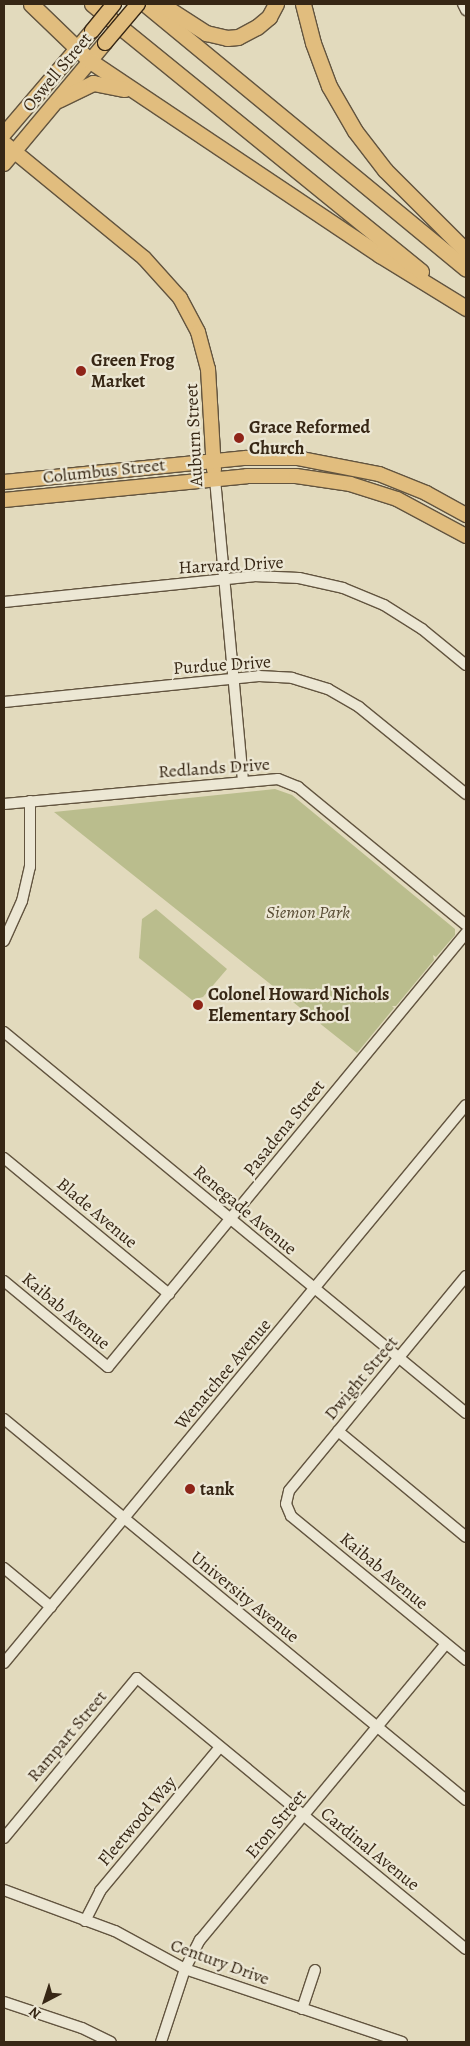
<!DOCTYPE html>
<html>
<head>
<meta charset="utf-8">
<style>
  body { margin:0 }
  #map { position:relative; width:470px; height:2046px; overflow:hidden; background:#e2dabd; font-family:Alegreya,serif }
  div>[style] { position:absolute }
  .green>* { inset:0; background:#babd8d }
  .roads { filter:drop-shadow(1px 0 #62543f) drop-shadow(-1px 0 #62543f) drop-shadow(0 1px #62543f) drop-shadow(0 -1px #62543f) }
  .minor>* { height:10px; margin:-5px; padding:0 5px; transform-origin:5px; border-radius:5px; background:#ece7d4 }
  .major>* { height:14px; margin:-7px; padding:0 7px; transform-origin:7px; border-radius:7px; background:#e1bd7e }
  .highway>* { height:15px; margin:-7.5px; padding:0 7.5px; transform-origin:7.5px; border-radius:7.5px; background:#e1bd7e }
  .bridges { filter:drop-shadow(1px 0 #372715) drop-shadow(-1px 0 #372715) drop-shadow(0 1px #372715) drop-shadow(0 -1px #372715) }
  .major-bridge>* { height:14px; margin:-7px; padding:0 7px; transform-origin:7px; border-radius:7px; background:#e1bd7e }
  .dots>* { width:14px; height:14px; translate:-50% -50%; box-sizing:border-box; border:2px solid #ece7d4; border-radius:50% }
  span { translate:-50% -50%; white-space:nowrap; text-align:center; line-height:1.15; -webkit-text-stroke:4.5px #ece7d4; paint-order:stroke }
  .street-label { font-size:18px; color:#372715 }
  .poi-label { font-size:18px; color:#372715; font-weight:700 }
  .left { translate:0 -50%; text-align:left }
  .park-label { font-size:18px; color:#584c33; font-style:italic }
  .frame { position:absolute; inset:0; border:5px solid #372715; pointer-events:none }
  .north { position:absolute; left:20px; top:1976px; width:50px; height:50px; -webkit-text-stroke:4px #ece7d4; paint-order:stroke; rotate:220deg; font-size:14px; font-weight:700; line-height:20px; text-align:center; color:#372715 }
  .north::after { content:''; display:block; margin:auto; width:18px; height:22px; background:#372715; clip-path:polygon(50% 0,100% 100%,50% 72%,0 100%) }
</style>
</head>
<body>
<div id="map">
  <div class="green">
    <i style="clip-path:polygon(275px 789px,292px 795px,455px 929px,455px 935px,436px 957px,433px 955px,434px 960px,396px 1006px,392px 1006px,394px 1008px,357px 1053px,54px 812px)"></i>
    <i style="clip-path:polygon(156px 909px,227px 969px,203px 997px,192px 1000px,139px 958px,142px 919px)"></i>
  </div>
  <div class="roads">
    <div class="minor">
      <i style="left:463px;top:4px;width:7px;rotate:63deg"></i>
      <i style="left:215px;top:479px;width:302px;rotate:84.7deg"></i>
      <i style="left:4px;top:602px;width:251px;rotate:-5.9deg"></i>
      <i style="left:254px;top:576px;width:45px;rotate:2.5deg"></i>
      <i style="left:299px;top:578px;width:45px;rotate:12.8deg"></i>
      <i style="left:343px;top:588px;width:44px;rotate:22.5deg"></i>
      <i style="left:384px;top:605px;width:45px;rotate:32.3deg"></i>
      <i style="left:422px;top:629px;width:57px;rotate:39.3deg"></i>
      <i style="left:4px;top:702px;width:256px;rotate:-5.8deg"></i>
      <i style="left:259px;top:676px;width:33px;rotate:3deg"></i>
      <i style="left:292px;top:678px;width:38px;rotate:17deg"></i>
      <i style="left:328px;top:689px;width:36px;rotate:30deg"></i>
      <i style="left:359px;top:707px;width:138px;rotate:39.1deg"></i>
      <i style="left:4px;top:804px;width:275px;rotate:-5.2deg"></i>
      <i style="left:278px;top:779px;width:22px;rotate:22deg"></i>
      <i style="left:298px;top:787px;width:217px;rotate:39.4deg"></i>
      <i style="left:4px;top:941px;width:44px;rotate:-65.8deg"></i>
      <i style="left:22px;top:901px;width:35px;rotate:-77deg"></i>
      <i style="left:30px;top:867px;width:66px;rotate:-90deg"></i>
      <i style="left:4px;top:1032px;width:599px;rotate:39.51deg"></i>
      <i style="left:4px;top:1158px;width:214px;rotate:39.5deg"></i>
      <i style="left:466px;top:1276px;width:278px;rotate:129.5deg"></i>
      <i style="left:289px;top:1491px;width:13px;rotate:103deg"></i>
      <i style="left:286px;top:1504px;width:13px;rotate:67deg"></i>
      <i style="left:291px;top:1516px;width:227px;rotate:39.4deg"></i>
      <i style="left:4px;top:1281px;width:135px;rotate:39.6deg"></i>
      <i style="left:108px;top:1367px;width:563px;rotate:-50.48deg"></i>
      <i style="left:4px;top:1419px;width:599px;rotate:39.51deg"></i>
      <i style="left:338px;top:1431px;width:166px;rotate:39.6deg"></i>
      <i style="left:4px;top:1568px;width:61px;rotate:39.7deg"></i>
      <i style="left:4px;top:1663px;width:724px;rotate:-50.38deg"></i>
      <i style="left:4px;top:1838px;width:208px;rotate:-50.3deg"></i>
      <i style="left:137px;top:1678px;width:426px;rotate:39.5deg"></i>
      <i style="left:4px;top:1890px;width:118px;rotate:20.3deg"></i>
      <i style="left:115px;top:1931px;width:80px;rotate:28.5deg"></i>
      <i style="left:185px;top:1969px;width:229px;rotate:18.6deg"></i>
      <i style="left:85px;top:1921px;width:34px;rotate:-63deg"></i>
      <i style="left:100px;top:1891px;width:187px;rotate:-50.2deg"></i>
      <i style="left:4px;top:2002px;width:82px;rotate:18.4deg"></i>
      <i style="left:82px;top:2028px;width:32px;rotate:26deg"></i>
      <i style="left:302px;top:2009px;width:41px;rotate:-71.6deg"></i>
      <i style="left:161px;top:2042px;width:77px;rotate:-71.8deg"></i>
      <i style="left:185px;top:1969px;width:33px;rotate:-63deg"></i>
      <i style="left:200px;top:1940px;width:385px;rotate:-50.3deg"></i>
    </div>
    <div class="major">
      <i style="left:4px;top:134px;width:135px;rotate:-49.5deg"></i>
      <i style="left:4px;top:143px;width:181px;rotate:39.4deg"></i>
      <i style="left:144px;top:258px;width:54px;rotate:48deg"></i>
      <i style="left:180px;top:298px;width:38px;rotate:62deg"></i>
      <i style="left:198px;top:332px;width:38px;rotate:75deg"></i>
      <i style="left:208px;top:369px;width:101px;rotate:86.6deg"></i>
      <i style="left:4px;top:164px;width:158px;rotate:-50.1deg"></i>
      <i style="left:4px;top:482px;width:243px;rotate:-5.7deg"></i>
      <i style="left:246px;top:458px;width:51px"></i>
      <i style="left:297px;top:458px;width:84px;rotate:11deg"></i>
      <i style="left:379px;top:474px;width:51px;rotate:22deg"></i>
      <i style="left:426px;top:493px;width:46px;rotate:28.8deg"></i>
      <i style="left:4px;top:500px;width:244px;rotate:-5.6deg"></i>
      <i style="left:247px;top:476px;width:49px"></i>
      <i style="left:296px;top:476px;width:55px;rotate:8.4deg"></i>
      <i style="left:350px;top:484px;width:49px;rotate:17.7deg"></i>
      <i style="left:397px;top:499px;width:78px;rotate:28.2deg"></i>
    </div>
    <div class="highway">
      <i style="left:31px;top:4px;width:82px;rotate:44deg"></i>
      <i style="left:90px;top:61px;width:349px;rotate:33.8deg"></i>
      <i style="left:380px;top:255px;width:101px;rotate:31.6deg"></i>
      <i style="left:92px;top:4px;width:424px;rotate:39.1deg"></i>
      <i style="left:145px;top:4px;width:416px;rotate:39.5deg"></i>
      <i style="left:161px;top:4px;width:54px;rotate:32.8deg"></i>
      <i style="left:206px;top:33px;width:22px;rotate:13deg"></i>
      <i style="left:227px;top:38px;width:11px;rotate:-5deg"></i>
      <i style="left:238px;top:37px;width:21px;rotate:-28deg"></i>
      <i style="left:257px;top:27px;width:16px;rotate:-40deg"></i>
      <i style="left:269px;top:17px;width:15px;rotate:-62deg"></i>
      <i style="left:303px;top:4px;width:40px;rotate:75.6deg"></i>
      <i style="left:313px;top:43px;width:46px;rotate:69.6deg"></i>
      <i style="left:329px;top:86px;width:52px;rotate:60deg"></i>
      <i style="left:355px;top:131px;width:49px;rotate:52.4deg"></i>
      <i style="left:385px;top:170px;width:115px;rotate:45deg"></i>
      <i style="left:58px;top:100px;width:39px;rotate:-26deg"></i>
      <i style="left:93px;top:83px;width:32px;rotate:11deg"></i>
    </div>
  </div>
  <div class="bridges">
    <div class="major-bridge">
      <i style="left:92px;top:31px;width:35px;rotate:-51deg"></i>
      <i style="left:105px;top:43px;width:51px;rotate:-49.8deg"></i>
    </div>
  </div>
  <div class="dots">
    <i style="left:81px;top:371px;background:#8f2418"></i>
    <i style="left:239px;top:438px;background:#8f2418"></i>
    <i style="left:198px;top:1005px;background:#8f2418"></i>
    <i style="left:190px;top:1489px;background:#8f2418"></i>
  </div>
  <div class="street-label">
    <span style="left:57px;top:72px;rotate:-50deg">Oswell Street</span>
    <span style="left:194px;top:435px;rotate:-93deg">Auburn Street</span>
    <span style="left:104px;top:471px;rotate:-6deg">Columbus Street</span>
    <span style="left:231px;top:565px;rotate:-3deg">Harvard Drive</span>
    <span style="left:222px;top:665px;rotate:-4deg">Purdue Drive</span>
    <span style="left:214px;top:768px;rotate:-4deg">Redlands Drive</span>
    <span style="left:284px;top:1128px;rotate:-51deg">Pasadena Street</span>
    <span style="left:245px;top:1210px;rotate:40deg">Renegade Avenue</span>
    <span style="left:97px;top:1213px;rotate:40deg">Blade Avenue</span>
    <span style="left:66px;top:1311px;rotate:40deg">Kaibab Avenue</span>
    <span style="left:223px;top:1374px;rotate:-50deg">Wenatchee Avenue</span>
    <span style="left:361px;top:1378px;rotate:-50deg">Dwight Street</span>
    <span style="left:384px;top:1571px;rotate:40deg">Kaibab Avenue</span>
    <span style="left:245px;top:1597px;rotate:39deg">University Avenue</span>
    <span style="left:67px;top:1736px;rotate:-50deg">Rampart Street</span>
    <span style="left:137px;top:1821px;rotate:-50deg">Fleetwood Way</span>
    <span style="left:276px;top:1824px;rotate:-50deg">Eton Street</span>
    <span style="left:370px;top:1849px;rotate:39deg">Cardinal Avenue</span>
    <span style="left:220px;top:1962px;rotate:20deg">Century Drive</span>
  </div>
  <div class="poi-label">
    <span class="left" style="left:91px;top:371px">Green Frog<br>Market</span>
    <span class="left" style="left:249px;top:438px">Grace Reformed<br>Church</span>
    <span class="left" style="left:208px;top:1005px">Colonel Howard Nichols<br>Elementary School</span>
    <span class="left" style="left:200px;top:1489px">tank</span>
  </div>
  <div class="park-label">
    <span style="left:308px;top:912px">Siemon Park</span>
  </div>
  <div class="frame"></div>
  <div class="north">N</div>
</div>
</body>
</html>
